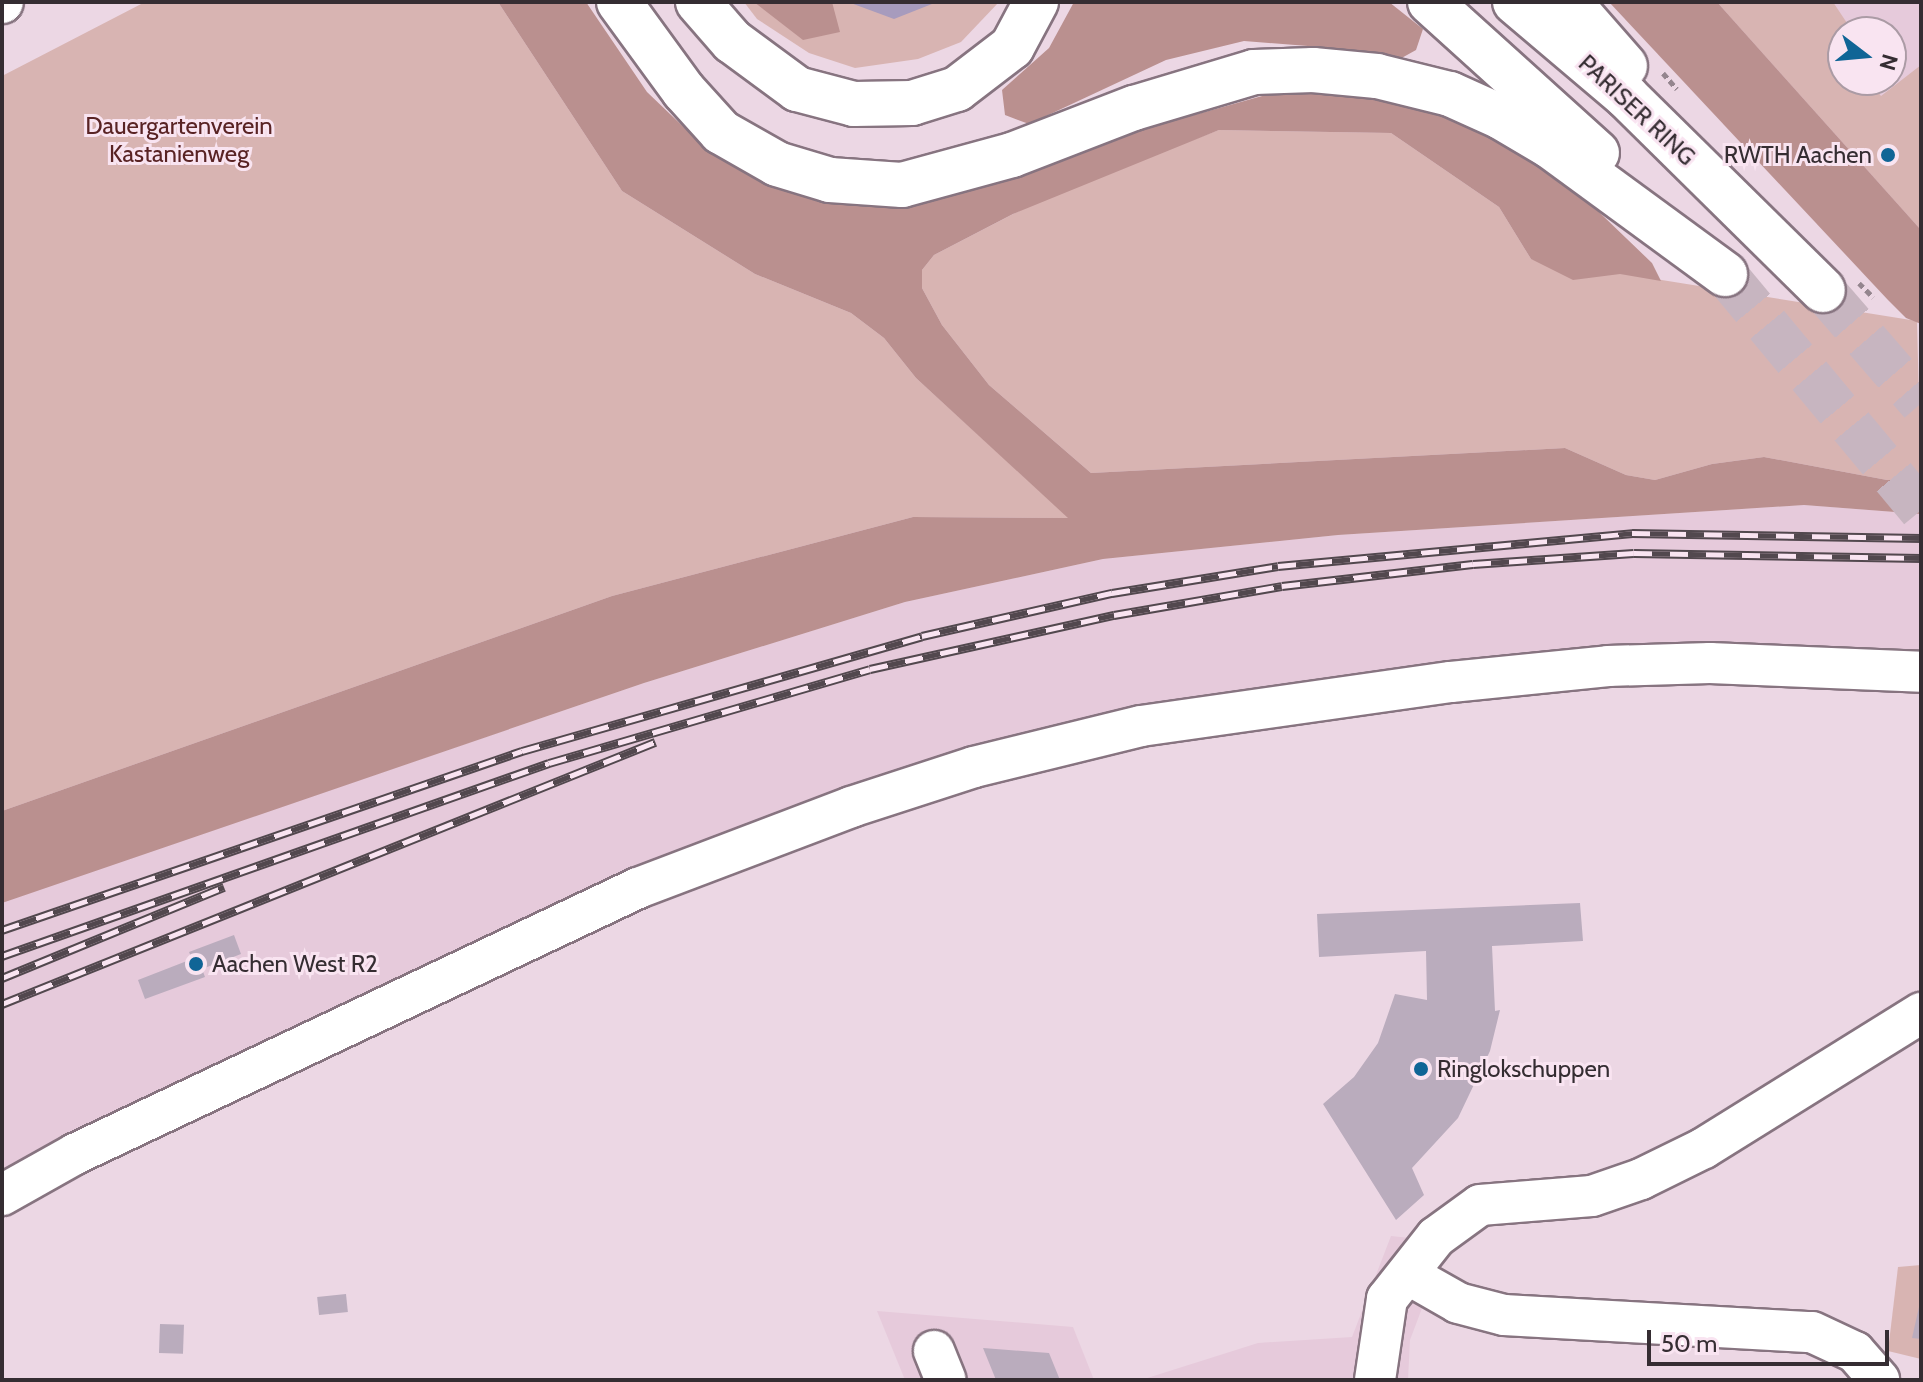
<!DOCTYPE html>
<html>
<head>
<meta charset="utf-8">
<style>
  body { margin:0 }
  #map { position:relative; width:1923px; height:1382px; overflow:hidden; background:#ecd7e4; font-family:Cabin,sans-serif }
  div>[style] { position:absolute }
  .built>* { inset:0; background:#e6cadb }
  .green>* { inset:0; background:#d8b4b2 }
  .forest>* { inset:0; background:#ba908f }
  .water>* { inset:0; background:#a79bbd }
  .building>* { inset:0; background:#baacbd; transform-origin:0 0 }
  .highway-tunnel>* { height:44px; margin-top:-22px; transform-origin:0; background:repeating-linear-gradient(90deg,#c7b5c0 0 44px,transparent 0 66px) }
  .path>* { height:5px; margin-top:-2.5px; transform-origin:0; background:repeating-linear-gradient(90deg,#94858e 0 6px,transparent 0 10px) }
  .roads { filter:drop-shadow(2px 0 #877480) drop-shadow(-2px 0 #877480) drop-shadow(0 2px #877480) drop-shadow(0 -2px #877480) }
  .minor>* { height:40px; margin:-20px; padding:0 20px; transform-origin:20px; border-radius:20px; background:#fff }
  .highway>* { height:44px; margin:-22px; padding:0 22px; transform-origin:22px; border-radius:22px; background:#fff }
  .rail>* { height:9px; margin-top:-4.5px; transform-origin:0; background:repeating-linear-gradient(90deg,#f9e4f1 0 18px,#52484e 0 36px); box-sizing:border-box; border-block:2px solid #52484e }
  .dots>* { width:22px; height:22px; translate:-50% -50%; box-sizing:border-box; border:4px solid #f9e4f1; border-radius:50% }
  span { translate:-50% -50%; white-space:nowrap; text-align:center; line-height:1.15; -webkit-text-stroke:6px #f9e4f1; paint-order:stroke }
  .street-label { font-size:24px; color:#352d32 }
  .park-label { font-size:24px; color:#592324 }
  .poi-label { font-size:24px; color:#352d32 }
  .right { translate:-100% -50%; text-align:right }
  .left { translate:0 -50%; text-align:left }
  .frame { position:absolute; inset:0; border:4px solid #352d32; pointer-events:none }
  .north { position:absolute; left:1827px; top:16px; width:80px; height:80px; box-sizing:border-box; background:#f9e4f1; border:2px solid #ab9ba5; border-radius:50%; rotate:106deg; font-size:22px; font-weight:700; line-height:32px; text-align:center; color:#352d32 }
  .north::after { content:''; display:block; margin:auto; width:28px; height:36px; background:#106596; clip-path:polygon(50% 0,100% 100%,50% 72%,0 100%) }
  .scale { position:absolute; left:1647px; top:1330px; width:242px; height:36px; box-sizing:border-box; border:4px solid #352d32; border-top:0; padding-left:10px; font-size:24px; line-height:28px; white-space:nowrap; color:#352d32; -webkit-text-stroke:6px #f9e4f1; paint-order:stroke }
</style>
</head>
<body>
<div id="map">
  <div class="built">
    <i style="clip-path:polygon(evenodd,1717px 2px,1921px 2px,1921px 230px,1717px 2px,1843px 32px,1891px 32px,1891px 80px,1843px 80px,1843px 32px)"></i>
    <i style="clip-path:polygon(1804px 505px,1921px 514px,1921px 659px,1604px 657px,862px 791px,2px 1185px,2px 902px,644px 683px,905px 602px,1103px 559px,1338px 535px)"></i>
    <i style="clip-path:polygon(1391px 1236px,1447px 1242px,1410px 1340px,1408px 1380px,1141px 1380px,1258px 1343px,1352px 1337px)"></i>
    <i style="clip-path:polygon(877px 1311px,1073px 1327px,1094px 1380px,905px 1380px)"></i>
  </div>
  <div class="green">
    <i style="clip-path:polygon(145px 2px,498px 2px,622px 191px,755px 274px,851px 313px,884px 338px,916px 378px,1069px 518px,913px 517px,612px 596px,2px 811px,2px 76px)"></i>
    <i style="clip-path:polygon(744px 2px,999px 2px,961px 42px,918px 59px,855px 68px,809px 53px,757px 19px)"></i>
    <i style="clip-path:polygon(1717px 2px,1833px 2px,1853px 32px,1843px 32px,1843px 80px,1876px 80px,1872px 84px,1881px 96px,1921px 65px,1921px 230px)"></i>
    <i style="clip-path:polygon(1219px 130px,1391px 133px,1499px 207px,1531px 259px,1917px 321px,1921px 479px,1887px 480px,1764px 457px,1712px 464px,1655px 480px,1626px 475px,1565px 448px,1091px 473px,989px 385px,942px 325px,922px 288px,922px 270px,934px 255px,1056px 192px)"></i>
    <i style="clip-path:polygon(1921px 1265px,1921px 1359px,1888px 1351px,1898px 1267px)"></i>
  </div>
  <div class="forest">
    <i style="clip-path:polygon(498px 2px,586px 2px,647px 92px,693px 136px,758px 178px,1094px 143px,1273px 93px,1379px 92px,1474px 120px,1549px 164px,1652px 263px,1661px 281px,1620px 274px,1573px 280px,1531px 259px,1499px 207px,1391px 133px,1219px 130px,1013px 214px,934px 255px,922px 270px,922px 288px,942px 325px,989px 385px,1091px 473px,1565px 448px,1626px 475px,1655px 480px,1712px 464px,1764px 457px,1887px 480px,1921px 479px,1921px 514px,1804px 505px,1338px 535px,1103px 559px,905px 602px,644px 683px,2px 903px,2px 811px,612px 596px,913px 517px,1068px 518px,916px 378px,884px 338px,851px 313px,755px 274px,622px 191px)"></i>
    <i style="clip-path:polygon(754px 2px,832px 2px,840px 32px,803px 40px)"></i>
    <i style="clip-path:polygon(1074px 2px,1389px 2px,1423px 29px,1416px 50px,1398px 60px,1333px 48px,1244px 41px,1166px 60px,1029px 124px,1005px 115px,1002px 90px,1049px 48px)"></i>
    <i style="clip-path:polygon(1609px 2px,1717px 2px,1921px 230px,1921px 324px,1906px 318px,1888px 300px)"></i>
  </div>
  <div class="water">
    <i style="clip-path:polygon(848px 2px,937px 2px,894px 19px)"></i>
  </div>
  <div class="building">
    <i style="clip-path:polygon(1580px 903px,1583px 941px,1492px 946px,1495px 1011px,1500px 1010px,1490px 1051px,1458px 1118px,1412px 1168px,1424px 1195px,1396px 1220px,1323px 1104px,1354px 1077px,1378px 1043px,1395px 994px,1427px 1000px,1426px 951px,1319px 957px,1317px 914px)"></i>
    <i style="clip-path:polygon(234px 935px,241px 954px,202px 969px,205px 977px,145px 999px,138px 980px,192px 959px,189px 952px)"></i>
    <i style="left:346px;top:1294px;width:18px;height:29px;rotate:84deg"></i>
    <i style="clip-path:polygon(1921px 1307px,1921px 1339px,1912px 1338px,1919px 1307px)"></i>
    <i style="left:160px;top:1324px;width:24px;height:29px;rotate:2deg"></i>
    <i style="clip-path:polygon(983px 1348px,1049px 1353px,1060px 1380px,996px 1380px)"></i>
  </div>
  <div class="highway-tunnel">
    <i style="left:1725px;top:274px;width:307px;rotate:50.3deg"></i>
    <i style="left:1823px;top:290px;width:150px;rotate:49.1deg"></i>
  </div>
  <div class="path">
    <i style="left:1663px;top:73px;width:21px;rotate:49deg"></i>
    <i style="left:1859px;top:283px;width:20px;rotate:45deg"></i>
  </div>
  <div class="roads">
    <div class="minor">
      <i style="left:2px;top:3px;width:1px;rotate:-45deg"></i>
      <i style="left:2px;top:1195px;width:84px;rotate:-29.3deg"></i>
      <i style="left:75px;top:1154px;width:623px;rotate:-25.29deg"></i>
      <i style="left:638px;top:888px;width:228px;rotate:-20.8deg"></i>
      <i style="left:851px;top:807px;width:129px;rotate:-18deg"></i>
      <i style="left:974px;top:767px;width:172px;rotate:-13.8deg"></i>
      <i style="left:1141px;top:726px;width:313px;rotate:-8.1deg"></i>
      <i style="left:1451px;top:682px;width:158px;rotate:-5.8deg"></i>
      <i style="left:1608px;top:666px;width:102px;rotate:-1.7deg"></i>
      <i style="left:1710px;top:663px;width:211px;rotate:2.4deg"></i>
      <i style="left:1409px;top:1275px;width:56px;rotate:29.7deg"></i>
      <i style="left:1458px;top:1303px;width:48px;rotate:14.6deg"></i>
      <i style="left:1504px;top:1315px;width:308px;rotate:3.2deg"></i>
      <i style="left:1812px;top:1332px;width:47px;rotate:24.9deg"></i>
      <i style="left:1855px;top:1352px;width:37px;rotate:49deg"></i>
      <i style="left:934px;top:1351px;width:31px;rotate:68deg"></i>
      <i style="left:1375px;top:1380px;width:82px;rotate:-81.6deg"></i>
      <i style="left:1387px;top:1299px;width:79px;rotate:-51.7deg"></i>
      <i style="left:1436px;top:1237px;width:54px;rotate:-36deg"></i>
      <i style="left:1480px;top:1205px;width:112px;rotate:-4.6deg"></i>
      <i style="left:1592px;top:1196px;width:52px;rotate:-19.1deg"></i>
      <i style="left:1641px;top:1179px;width:70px;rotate:-26.2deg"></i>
      <i style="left:1704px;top:1148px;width:256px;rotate:-31.9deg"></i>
    </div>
    <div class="highway">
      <i style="left:619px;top:2px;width:110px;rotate:53.9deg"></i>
      <i style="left:684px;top:91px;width:55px;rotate:47.9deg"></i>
      <i style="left:721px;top:132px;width:64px;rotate:29.7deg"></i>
      <i style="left:777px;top:164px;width:55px;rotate:16.8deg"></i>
      <i style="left:830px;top:180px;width:72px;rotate:4deg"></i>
      <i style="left:902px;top:185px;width:114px;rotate:-15.3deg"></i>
      <i style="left:1012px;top:155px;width:131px;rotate:-21.1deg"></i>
      <i style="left:1134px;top:108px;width:125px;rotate:-16.7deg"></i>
      <i style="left:1254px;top:72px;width:59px;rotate:-1.9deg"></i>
      <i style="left:1313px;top:70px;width:64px;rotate:5.4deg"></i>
      <i style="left:1377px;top:76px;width:75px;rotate:13.9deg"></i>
      <i style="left:1450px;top:94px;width:56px;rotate:24.3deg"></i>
      <i style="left:1501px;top:117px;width:57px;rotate:30.6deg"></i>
      <i style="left:1550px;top:146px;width:217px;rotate:36.2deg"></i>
      <i style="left:698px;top:2px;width:52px;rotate:48.9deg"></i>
      <i style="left:732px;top:41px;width:81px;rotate:36.4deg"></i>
      <i style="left:797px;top:89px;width:59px;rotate:14.7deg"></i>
      <i style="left:854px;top:104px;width:58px;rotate:-1deg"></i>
      <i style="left:912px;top:103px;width:47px;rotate:-17.3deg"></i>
      <i style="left:957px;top:89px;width:69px;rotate:-37.4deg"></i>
      <i style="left:1012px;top:47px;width:51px;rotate:-61.9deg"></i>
      <i style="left:1430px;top:2px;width:225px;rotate:42.1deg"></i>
      <i style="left:1515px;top:2px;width:147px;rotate:40.3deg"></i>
      <i style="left:1627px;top:97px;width:275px;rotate:44.6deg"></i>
      <i style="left:1569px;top:2px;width:85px;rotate:48.8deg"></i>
    </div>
  </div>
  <div class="rail">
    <i style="left:2px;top:930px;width:550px;rotate:-19deg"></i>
    <i style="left:522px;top:751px;width:416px;rotate:-16deg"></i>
    <i style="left:922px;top:636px;width:195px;rotate:-12.8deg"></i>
    <i style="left:1112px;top:593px;width:168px;rotate:-9.2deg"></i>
    <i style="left:1278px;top:566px;width:356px;rotate:-5.3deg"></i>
    <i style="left:1632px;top:533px;width:289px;rotate:1deg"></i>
    <i style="left:2px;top:956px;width:580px;rotate:-19.43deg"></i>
    <i style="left:549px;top:763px;width:334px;rotate:-16.3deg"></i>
    <i style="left:870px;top:669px;width:250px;rotate:-12.5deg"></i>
    <i style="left:1114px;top:615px;width:170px;rotate:-9.8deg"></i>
    <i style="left:1282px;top:586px;width:192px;rotate:-6.6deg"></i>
    <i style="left:1473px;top:564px;width:161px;rotate:-3.9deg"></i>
    <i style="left:1634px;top:553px;width:287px;rotate:1deg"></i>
    <i style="left:2px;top:978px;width:240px;rotate:-22.3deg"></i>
    <i style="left:2px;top:1004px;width:704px;rotate:-21.86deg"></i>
  </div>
  <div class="dots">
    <i style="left:1888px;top:155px;background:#106596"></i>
    <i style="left:196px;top:964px;background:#106596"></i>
    <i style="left:1421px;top:1069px;background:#106596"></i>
  </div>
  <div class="street-label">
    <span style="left:1637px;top:110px;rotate:43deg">PARISER RING</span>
  </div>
  <div class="park-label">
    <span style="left:179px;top:140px">Dauergartenverein<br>Kastanienweg</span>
  </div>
  <div class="poi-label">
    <span class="right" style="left:1872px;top:155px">RWTH Aachen</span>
    <span class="left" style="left:212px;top:964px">Aachen West R2</span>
    <span class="left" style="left:1437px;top:1069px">Ringlokschuppen</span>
  </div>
  <div class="frame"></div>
  <div class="north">N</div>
  <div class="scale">50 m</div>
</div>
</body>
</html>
